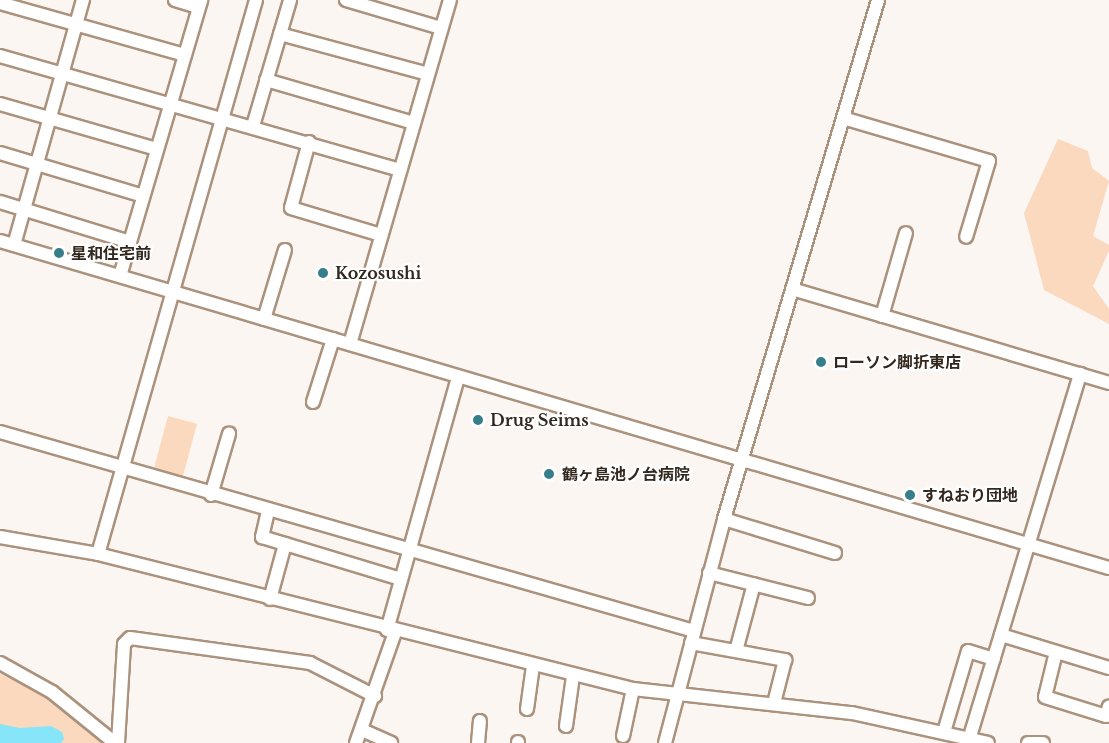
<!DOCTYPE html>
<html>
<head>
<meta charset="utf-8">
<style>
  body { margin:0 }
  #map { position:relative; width:1109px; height:743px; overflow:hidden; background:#fbf6f1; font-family:"Libre Baskerville","Noto Sans JP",serif }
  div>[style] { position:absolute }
  .green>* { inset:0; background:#fad9be; transform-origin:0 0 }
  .water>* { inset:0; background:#86e5f8 }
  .roads { filter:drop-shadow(2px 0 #ab927d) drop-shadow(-2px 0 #ab927d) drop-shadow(0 2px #ab927d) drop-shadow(0 -2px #ab927d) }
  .minor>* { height:12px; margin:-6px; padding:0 6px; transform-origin:6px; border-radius:6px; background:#fff }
  .dots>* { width:16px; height:16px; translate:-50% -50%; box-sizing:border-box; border:3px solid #fff; border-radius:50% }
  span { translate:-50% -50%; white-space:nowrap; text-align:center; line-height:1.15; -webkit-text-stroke:4.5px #fff; paint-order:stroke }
  .poi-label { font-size:16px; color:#32281f; font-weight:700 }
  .left { translate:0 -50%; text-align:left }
</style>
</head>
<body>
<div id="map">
  <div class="green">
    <i style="clip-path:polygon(1058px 139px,1088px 151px,1092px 168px,1109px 181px,1093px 236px,1109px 245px,1109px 251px,1093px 286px,1109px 309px,1109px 324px,1044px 290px,1024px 213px)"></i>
    <i style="left:168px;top:416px;width:30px;height:57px;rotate:15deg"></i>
    <i style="clip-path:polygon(0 674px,47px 694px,105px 743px,0 743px)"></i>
  </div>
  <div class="water">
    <i style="clip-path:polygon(0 724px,20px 728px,51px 726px,62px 732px,64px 739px,61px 743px,0 743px)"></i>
  </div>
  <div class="roads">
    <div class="minor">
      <i style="left:175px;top:0;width:24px;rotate:17deg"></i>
      <i style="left:346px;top:0;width:99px;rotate:16.4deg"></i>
      <i style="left:0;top:3px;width:192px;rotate:15.7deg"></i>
      <i style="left:280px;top:34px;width:153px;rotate:15.1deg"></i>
      <i style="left:0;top:56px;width:416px;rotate:15.9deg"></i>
      <i style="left:266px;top:80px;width:154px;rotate:16.2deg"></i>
      <i style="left:0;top:104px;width:163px;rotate:16deg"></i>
      <i style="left:843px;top:118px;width:152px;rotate:16.4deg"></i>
      <i style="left:989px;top:161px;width:79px;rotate:106.8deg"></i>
      <i style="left:253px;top:126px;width:131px;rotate:-73.6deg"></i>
      <i style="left:309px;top:142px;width:68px;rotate:105.3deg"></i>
      <i style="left:291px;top:208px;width:94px;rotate:16.7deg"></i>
      <i style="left:0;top:153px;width:149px;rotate:16.7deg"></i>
      <i style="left:0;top:202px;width:136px;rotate:17.1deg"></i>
      <i style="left:0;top:241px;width:1156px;rotate:16.43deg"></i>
      <i style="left:14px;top:245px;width:255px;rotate:-74.3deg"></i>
      <i style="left:120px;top:276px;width:288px;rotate:-73.6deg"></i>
      <i style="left:792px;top:289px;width:331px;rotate:16.5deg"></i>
      <i style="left:882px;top:316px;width:86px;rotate:-73.9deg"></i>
      <i style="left:264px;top:319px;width:72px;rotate:-73.1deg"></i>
      <i style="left:350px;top:344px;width:358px;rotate:-73.8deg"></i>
      <i style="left:313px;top:402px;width:66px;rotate:-72.4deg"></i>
      <i style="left:0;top:432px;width:722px;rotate:16deg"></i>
      <i style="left:211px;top:495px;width:64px;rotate:-73.6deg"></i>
      <i style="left:268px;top:511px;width:27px;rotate:103deg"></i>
      <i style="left:262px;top:537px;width:145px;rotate:16.8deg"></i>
      <i style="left:724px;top:519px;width:116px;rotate:17deg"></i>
      <i style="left:0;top:537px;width:99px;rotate:9.8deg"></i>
      <i style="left:98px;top:554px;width:552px;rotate:14.16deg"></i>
      <i style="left:633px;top:689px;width:220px;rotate:6.3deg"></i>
      <i style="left:852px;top:713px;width:139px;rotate:12.4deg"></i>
      <i style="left:98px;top:554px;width:576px;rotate:-74.08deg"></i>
      <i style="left:709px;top:573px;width:102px;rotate:14.2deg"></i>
      <i style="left:270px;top:599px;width:57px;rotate:-74.7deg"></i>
      <i style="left:387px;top:630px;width:262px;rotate:-74.3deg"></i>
      <i style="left:1001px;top:635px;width:113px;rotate:17deg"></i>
      <i style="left:691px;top:643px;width:96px;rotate:10.3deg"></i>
      <i style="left:785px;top:660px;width:44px;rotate:104.3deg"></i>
      <i style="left:736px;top:651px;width:69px;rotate:-75deg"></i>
      <i style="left:1056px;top:652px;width:46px;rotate:103.7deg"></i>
      <i style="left:1045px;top:697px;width:64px;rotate:17.3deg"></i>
      <i style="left:1106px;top:716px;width:10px;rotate:-73deg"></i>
      <i style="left:0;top:663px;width:60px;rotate:29.1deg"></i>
      <i style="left:52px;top:692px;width:81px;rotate:39deg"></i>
      <i style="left:527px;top:709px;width:43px;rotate:-82.1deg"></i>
      <i style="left:566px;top:726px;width:50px;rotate:-82deg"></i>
      <i style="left:362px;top:730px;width:32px;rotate:24deg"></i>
      <i style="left:944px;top:732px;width:84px;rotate:-73.5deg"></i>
      <i style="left:968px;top:651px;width:27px;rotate:17deg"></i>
      <i style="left:623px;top:736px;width:48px;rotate:-78deg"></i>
      <i style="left:118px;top:743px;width:99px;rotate:-86.5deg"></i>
      <i style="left:124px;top:644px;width:8px;rotate:-45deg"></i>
      <i style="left:130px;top:638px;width:182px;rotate:7.9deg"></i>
      <i style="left:310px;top:663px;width:73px;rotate:26.9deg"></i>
      <i style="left:356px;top:743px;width:118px;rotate:-70.6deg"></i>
      <i style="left:478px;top:743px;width:22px;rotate:-85deg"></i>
      <i style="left:518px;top:743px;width:1px;rotate:-90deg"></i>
      <i style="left:665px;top:743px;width:232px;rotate:-75.2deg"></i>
      <i style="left:724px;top:519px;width:541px;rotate:-73.47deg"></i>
      <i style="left:968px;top:743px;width:386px;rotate:-73.1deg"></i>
      <i style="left:1028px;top:743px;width:15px"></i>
    </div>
  </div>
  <div class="dots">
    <i style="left:59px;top:253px;background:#387e8a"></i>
    <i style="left:323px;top:273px;background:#387e8a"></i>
    <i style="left:821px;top:362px;background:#387e8a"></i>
    <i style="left:478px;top:420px;background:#387e8a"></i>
    <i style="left:549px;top:474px;background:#387e8a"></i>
    <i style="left:910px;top:495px;background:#387e8a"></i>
  </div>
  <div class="poi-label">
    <span class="left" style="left:71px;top:253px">星和住宅前</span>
    <span class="left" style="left:335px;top:273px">Kozosushi</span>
    <span class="left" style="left:833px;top:362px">ローソン脚折東店</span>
    <span class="left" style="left:490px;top:420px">Drug Seims</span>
    <span class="left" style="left:562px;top:474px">鶴ヶ島池ノ台病院</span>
    <span class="left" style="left:922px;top:495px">すねおり団地</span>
  </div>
</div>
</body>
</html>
